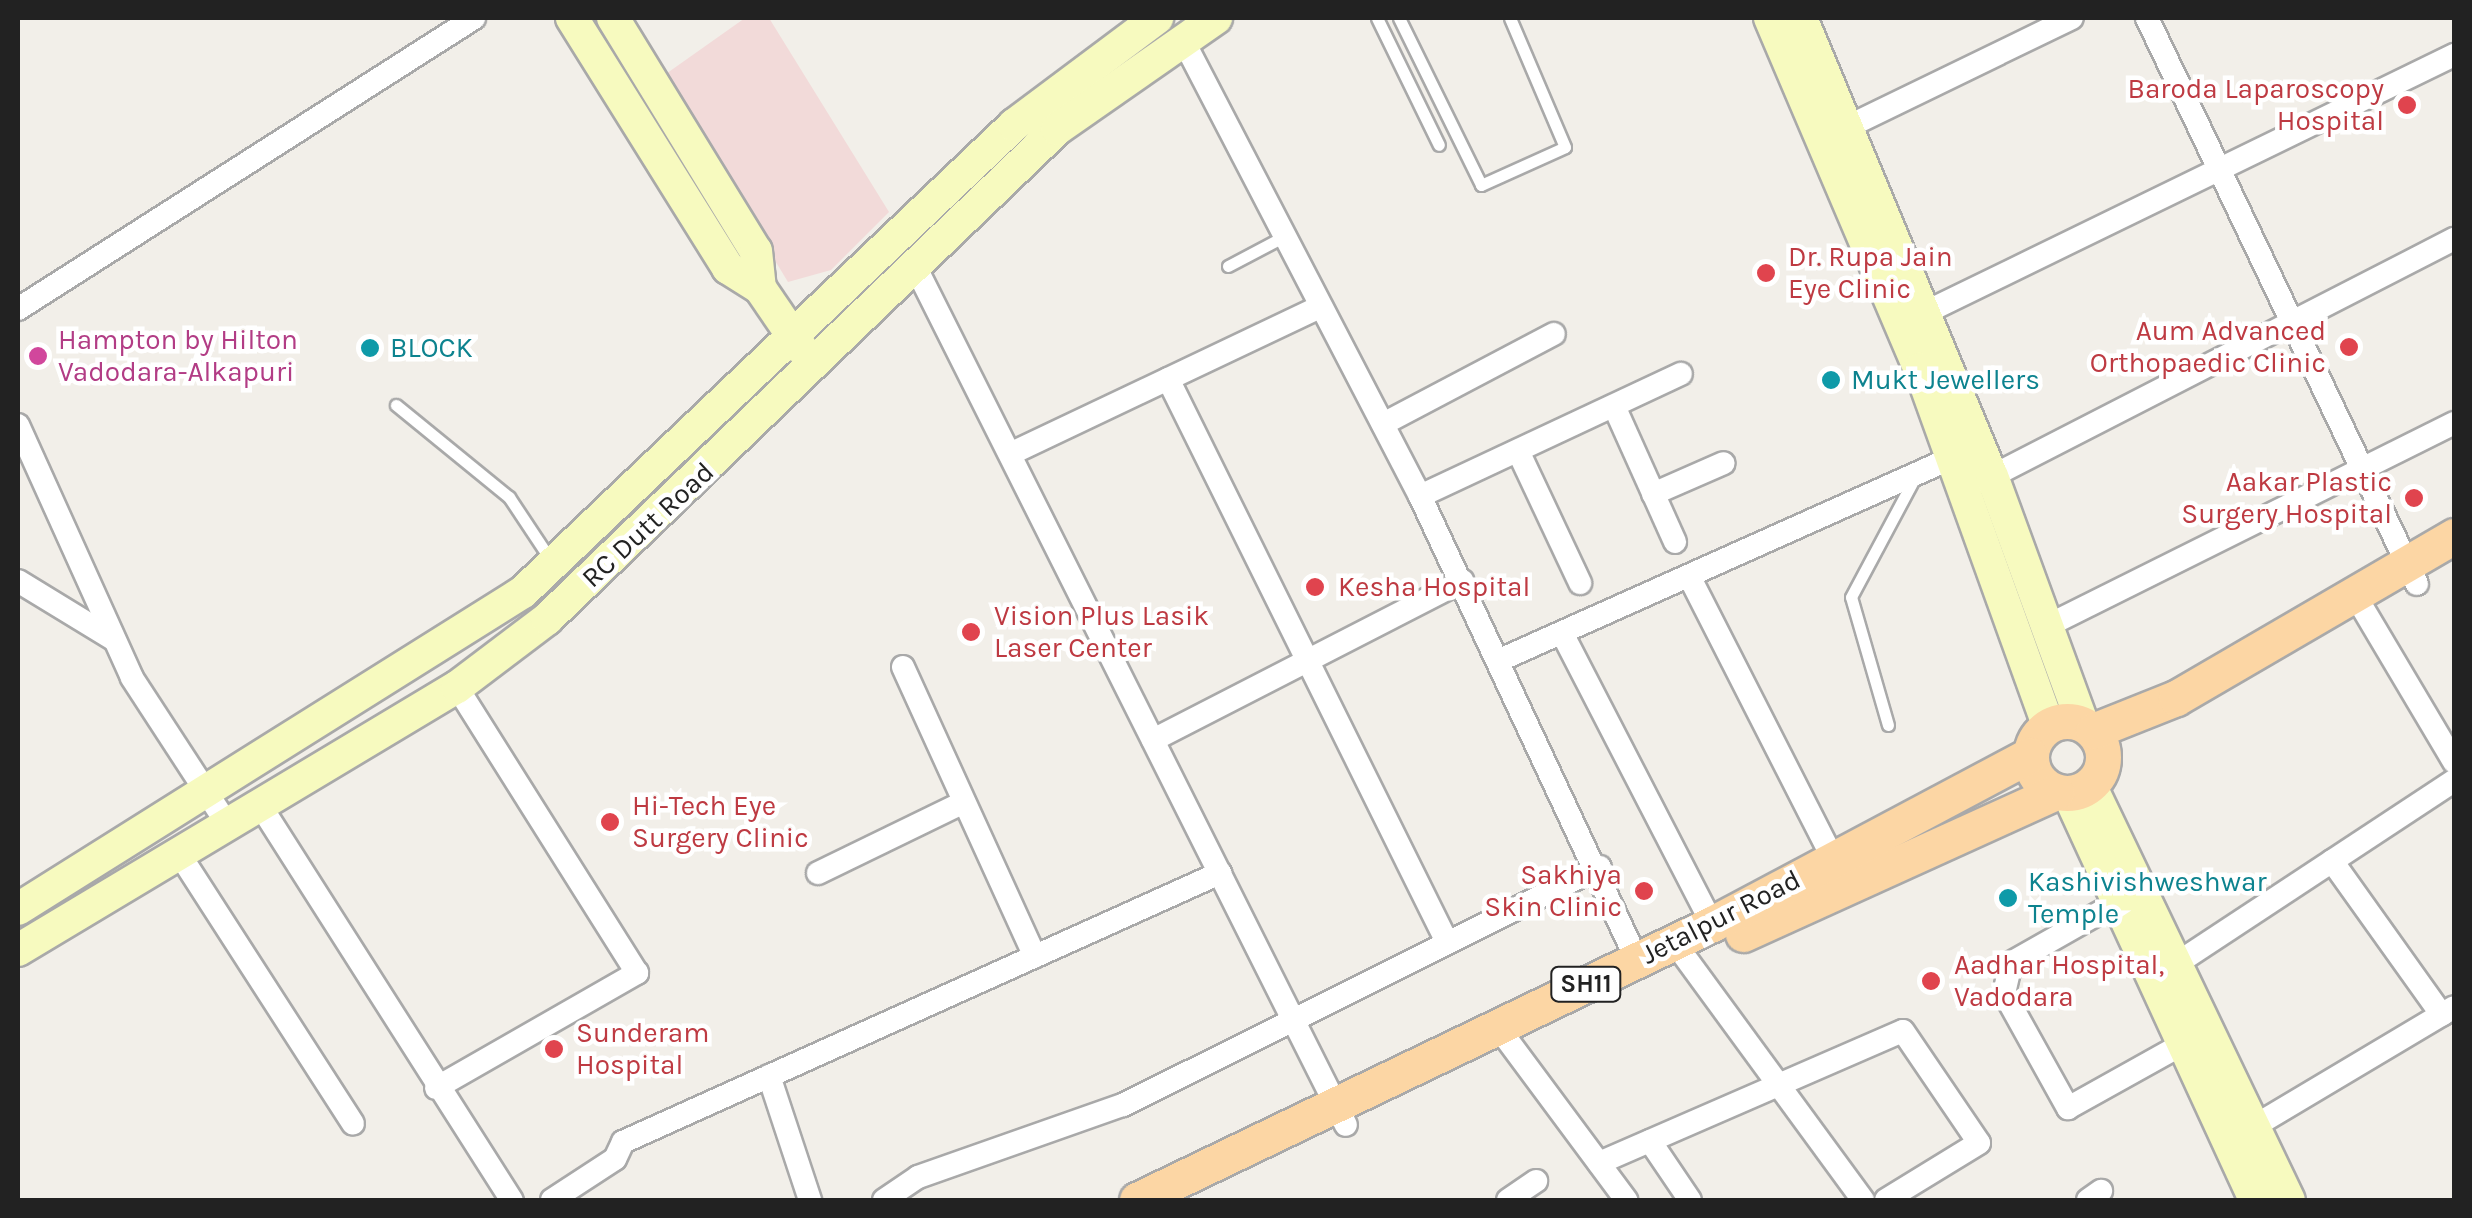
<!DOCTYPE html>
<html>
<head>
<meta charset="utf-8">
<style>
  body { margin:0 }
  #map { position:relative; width:2472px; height:1218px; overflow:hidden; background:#f2efe9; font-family:Karla,sans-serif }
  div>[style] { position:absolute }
  .commercial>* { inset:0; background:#f2dad9 }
  .roads { filter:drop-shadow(2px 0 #a9a9a9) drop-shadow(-2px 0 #a9a9a9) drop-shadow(0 2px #a9a9a9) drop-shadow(0 -2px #a9a9a9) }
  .lane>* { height:11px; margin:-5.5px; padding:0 5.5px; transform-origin:5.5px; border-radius:5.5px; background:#fff }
  .street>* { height:22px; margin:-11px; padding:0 11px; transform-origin:11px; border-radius:11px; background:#fff }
  .secondary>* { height:32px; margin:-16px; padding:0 16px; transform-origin:16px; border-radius:16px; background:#f7fabf }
  .primary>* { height:35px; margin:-17.5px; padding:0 17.5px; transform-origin:17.5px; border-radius:17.5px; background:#fcd6a4 }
  .primary>.ring { margin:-17.5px; padding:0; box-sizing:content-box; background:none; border:35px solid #fcd6a4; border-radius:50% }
  .dots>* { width:28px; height:28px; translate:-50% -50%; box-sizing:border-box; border:5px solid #fff; border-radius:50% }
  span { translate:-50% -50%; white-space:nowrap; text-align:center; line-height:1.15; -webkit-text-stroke:9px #fff; paint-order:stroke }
  .shield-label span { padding:2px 8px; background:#fff; border:2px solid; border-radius:8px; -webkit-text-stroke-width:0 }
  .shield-label { font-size:25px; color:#222; font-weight:700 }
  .health-label { font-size:28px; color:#be3a42 }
  .right { translate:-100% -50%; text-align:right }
  .left { translate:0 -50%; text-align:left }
  .hotel-label { font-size:28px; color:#b23c85 }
  .culture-label { font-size:28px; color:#0d838f }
  .street-label { font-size:28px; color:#222 }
  .frame { position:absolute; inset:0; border:20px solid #222; pointer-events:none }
</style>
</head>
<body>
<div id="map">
  <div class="commercial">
    <i style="clip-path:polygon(745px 18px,769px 18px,889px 212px,831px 270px,788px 282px,663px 76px)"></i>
  </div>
  <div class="roads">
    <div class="lane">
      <i style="left:1377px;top:18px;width:141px;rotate:64deg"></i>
      <i style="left:1399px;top:18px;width:186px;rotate:63.8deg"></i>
      <i style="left:1481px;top:185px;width:92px;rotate:-24.3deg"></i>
      <i style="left:1565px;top:147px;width:140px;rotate:-113.1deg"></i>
      <i style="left:1228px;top:266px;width:64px;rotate:-27.8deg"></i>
      <i style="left:396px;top:405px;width:146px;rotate:39.2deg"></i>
      <i style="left:509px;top:497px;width:74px;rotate:56.5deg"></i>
      <i style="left:1888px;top:725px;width:133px;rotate:-106.1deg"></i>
      <i style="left:1851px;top:597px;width:136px;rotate:-61.9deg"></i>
    </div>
    <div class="street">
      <i style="left:2147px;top:18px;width:627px;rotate:64.5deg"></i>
      <i style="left:1183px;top:40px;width:514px;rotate:62.54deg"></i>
      <i style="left:1420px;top:496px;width:512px;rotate:64.94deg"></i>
      <i style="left:1837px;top:132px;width:261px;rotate:-25.9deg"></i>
      <i style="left:914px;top:264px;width:963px;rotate:63.36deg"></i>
      <i style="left:18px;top:309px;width:541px;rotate:-32.54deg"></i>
      <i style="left:1914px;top:318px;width:601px;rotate:-25.97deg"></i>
      <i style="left:1168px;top:379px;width:628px;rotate:63.64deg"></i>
      <i style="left:1614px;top:406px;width:149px;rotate:65.8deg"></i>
      <i style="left:1383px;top:424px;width:193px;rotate:-27.8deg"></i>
      <i style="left:18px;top:425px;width:277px;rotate:65.7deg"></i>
      <i style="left:132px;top:678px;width:174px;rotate:56.9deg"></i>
      <i style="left:1518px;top:451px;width:146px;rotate:64.8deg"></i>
      <i style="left:1010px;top:454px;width:344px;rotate:-25.4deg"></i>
      <i style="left:1981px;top:482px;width:532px;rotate:-27.19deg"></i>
      <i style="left:1653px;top:494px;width:77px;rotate:-23.6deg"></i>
      <i style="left:1420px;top:496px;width:288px;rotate:-25.1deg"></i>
      <i style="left:1689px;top:576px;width:319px;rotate:63deg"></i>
      <i style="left:18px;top:581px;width:111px;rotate:31.4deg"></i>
      <i style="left:2355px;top:595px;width:194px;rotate:59.3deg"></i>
      <i style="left:2047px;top:626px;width:455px;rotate:-26.5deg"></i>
      <i style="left:1562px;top:633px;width:327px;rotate:62.7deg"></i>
      <i style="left:1500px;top:660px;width:496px;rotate:-24.1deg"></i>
      <i style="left:903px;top:667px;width:318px;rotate:65.5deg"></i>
      <i style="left:1153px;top:740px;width:348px;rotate:-27.2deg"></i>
      <i style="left:260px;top:805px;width:469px;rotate:57.5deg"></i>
      <i style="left:178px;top:852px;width:323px;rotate:57.2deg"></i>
      <i style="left:2332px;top:861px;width:189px;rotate:54.5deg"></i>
      <i style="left:818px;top:873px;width:162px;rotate:-25.9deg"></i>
      <i style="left:2129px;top:896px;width:136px;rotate:150.4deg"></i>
      <i style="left:2011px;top:963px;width:31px;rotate:103deg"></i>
      <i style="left:2004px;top:993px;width:132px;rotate:60.9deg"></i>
      <i style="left:2068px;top:1108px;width:144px;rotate:-29.1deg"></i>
      <i style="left:1674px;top:942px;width:320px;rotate:53.8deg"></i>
      <i style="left:2173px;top:966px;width:336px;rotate:-33.4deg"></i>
      <i style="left:1497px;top:1026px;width:217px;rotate:53.4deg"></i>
      <i style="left:769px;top:1076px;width:131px;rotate:71.7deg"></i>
      <i style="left:436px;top:1088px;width:232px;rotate:-29.8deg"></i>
      <i style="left:637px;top:973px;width:338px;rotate:-122.2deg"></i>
      <i style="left:2253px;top:1127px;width:234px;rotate:-30.8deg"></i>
      <i style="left:1650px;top:1141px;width:71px;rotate:55.9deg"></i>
      <i style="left:1599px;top:1163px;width:331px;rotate:-23.5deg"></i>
      <i style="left:1903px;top:1031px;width:135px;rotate:55.8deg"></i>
      <i style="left:1979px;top:1143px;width:109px;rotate:148.5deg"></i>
      <i style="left:552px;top:1200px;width:75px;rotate:-33.1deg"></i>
      <i style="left:615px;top:1159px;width:19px;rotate:-65deg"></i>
      <i style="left:623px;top:1142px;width:655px;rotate:-24.26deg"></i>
      <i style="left:884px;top:1200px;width:41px;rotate:-34.1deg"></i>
      <i style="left:918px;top:1177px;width:217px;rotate:-19.4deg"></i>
      <i style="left:1123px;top:1105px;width:533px;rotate:-26.52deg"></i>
      <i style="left:1508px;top:1200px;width:34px;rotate:-34deg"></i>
      <i style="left:2088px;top:1200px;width:16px;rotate:-35deg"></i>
    </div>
    <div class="secondary">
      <i style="left:572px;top:18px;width:295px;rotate:58deg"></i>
      <i style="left:728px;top:268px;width:38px;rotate:32deg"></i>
      <i style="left:760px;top:288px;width:73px;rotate:55.7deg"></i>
      <i style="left:613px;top:18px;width:273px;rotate:58.5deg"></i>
      <i style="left:756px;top:251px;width:37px;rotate:84deg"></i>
      <i style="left:1770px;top:18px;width:382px;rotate:66.9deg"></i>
      <i style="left:1920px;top:369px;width:378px;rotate:70.2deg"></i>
      <i style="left:1801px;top:18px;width:496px;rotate:67.4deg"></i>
      <i style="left:1992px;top:476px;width:264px;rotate:69.9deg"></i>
      <i style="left:2090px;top:785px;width:460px;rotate:64.4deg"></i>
      <i style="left:2068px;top:793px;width:448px;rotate:65.3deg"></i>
      <i style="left:18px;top:909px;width:596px;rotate:-32.12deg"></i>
      <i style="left:523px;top:592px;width:678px;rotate:-43.56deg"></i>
      <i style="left:1014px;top:125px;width:179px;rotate:-36.8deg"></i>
      <i style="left:18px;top:950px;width:512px;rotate:-30.93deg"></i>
      <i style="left:457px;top:687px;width:113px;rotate:-37.1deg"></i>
      <i style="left:547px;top:619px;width:707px;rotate:-43.85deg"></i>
      <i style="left:1057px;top:129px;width:194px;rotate:-34.9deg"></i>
    </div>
    <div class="primary">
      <i class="ring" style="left:2031px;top:721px;width:37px;height:37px"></i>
      <i style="left:2093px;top:731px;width:89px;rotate:-21.7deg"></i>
      <i style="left:2176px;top:698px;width:322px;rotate:-30.2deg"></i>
      <i style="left:1743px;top:934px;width:344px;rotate:-24.4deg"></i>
      <i style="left:1137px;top:1200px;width:638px;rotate:-25.64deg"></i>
      <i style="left:1712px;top:924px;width:360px;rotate:-28deg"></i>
    </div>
  </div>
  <div class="dots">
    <i style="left:2407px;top:105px;background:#e0444e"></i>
    <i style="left:1766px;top:273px;background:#e0444e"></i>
    <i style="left:2349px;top:347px;background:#e0444e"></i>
    <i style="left:370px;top:348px;background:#0f9aa8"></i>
    <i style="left:38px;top:356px;background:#d1479c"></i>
    <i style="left:1831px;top:380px;background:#0f9aa8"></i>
    <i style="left:2414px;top:498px;background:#e0444e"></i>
    <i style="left:1315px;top:587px;background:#e0444e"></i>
    <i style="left:971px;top:632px;background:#e0444e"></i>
    <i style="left:610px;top:822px;background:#e0444e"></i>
    <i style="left:1644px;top:891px;background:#e0444e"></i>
    <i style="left:2008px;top:898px;background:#0f9aa8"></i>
    <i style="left:1931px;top:981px;background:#e0444e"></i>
    <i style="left:554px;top:1049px;background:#e0444e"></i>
  </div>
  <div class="shield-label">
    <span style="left:1586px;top:984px">SH11</span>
  </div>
  <div class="health-label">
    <span class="right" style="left:2384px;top:105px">Baroda Laparoscopy<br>Hospital</span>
    <span class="left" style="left:1788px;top:273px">Dr. Rupa Jain<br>Eye Clinic</span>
    <span class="right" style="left:2326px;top:347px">Aum Advanced<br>Orthopaedic Clinic</span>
    <span class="right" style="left:2392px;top:498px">Aakar Plastic<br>Surgery Hospital</span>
    <span class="left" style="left:1338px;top:587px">Kesha Hospital</span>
    <span class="left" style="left:994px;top:632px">Vision Plus Lasik<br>Laser Center</span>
    <span class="left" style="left:632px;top:822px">Hi-Tech Eye<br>Surgery Clinic</span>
    <span class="right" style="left:1622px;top:891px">Sakhiya<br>Skin Clinic</span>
    <span class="left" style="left:1954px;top:981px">Aadhar Hospital,<br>Vadodara</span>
    <span class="left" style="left:576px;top:1049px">Sunderam<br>Hospital</span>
  </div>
  <div class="hotel-label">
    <span class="left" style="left:58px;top:356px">Hampton by Hilton<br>Vadodara-Alkapuri</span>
  </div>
  <div class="culture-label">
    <span class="left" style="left:390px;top:348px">BLOCK</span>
    <span class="left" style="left:1851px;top:380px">Mukt Jewellers</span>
    <span class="left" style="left:2028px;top:898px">Kashivishweshwar<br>Temple</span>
  </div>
  <div class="street-label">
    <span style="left:648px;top:525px;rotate:-43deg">RC Dutt Road</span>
    <span style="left:1721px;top:917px;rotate:-27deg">Jetalpur Road</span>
  </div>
  <div class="frame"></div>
</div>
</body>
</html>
